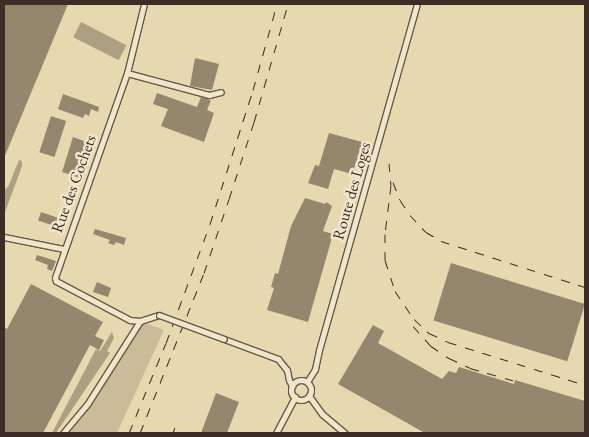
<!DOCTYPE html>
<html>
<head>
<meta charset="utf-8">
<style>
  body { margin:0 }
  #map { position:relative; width:589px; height:437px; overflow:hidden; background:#e7d9af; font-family:"EB Garamond",serif }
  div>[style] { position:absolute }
  .green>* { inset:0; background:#cabc98 }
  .water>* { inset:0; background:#ad9f81; transform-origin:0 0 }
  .building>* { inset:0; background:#95876e; transform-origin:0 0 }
  .roads { filter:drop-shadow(1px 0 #675949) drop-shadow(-1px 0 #675949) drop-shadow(0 1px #675949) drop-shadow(0 -1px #675949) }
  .minor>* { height:5px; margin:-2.5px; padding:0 2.5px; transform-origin:2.5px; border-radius:2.5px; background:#efe6cb }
  .minor>.ring { margin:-2.5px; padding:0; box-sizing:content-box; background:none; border:5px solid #efe6cb; border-radius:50% }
  .rail>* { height:1px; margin-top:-0.5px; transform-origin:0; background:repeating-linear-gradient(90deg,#3c2e27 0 9px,transparent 0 18px) }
  .bridges { filter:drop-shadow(1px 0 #675949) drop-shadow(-1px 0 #675949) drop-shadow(0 1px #675949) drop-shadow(0 -1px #675949) }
  .minor-bridge>* { height:5px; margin:-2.5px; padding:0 2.5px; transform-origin:2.5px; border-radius:2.5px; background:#efe6cb }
  span { translate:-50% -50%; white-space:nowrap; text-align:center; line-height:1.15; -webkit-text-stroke:5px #efe6cb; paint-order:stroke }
  .street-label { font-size:16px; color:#3c2e27 }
  .frame { position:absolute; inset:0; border:5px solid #3c2e27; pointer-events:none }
</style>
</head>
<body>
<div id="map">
  <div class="green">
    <i style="clip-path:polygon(140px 321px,164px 330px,117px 433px,63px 433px,87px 403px)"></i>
  </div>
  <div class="water">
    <i style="left:81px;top:22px;width:51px;height:17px;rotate:27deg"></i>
    <i style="clip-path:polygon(19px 160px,22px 161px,22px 166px,4px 215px,4px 191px,9px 185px)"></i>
    <i style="clip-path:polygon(112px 332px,114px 338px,107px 351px,110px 353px,56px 433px,52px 433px,96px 349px,100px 351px)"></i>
  </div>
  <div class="building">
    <i style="clip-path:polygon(4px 4px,68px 4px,4px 158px)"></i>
    <i style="clip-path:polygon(195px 58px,219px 64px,212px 90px,190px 86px)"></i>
    <i style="clip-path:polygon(157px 93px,197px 107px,201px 97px,211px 100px,207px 110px,214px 113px,204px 142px,161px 126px,168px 109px,153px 104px)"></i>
    <i style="clip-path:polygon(63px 94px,99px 107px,98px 112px,91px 109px,89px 116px,85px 114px,83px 118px,58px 109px)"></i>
    <i style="left:51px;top:116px;width:16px;height:38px;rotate:18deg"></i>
    <i style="clip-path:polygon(329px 133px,362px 142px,362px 146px,352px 174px,334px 169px,328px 189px,308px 183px,315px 165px,319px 166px)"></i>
    <i style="clip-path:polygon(73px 137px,87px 142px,82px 157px,89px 159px,89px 161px,83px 179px,62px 172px)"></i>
    <i style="clip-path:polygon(305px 198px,325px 204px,326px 202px,332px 206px,323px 231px,333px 234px,308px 322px,267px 310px,274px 288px,271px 287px,275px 273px,278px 274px,291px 226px)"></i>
    <i style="left:41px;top:212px;width:18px;height:9px;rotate:19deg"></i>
    <i style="clip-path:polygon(95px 229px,126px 238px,124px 245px,116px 242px,114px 245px,108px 243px,110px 240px,93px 234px)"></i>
    <i style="clip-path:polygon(37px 255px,56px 261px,52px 271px,47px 269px,48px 265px,35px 260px)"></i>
    <i style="left:451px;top:263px;width:140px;height:60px;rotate:17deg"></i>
    <i style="clip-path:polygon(97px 282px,111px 288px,108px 297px,93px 292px)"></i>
    <i style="clip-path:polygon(31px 284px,103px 322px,95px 336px,104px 340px,99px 350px,90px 345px,43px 433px,4px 433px,4px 327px,7px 329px)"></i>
    <i style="clip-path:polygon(373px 325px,384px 331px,378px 343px,442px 379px,449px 371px,456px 373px,459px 367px,514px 384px,515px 380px,585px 401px,585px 433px,422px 433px,423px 432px,338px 384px)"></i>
    <i style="clip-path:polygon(216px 393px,239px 402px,227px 433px,201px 433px)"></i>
  </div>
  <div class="roads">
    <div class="minor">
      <i style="left:144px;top:4px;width:71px;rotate:103.8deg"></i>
      <i style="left:127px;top:73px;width:217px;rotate:109.4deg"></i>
      <i style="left:55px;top:278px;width:3px;rotate:72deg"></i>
      <i style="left:56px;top:281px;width:84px;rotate:27.8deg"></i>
      <i style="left:130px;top:320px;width:10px;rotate:6deg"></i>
      <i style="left:140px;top:321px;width:20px;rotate:-18deg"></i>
      <i style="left:127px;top:73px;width:85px;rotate:15deg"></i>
      <i style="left:209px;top:95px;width:12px;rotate:-14deg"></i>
      <i style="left:4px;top:237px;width:61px;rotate:11.3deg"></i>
      <i style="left:224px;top:339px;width:58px;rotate:20.3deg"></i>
      <i style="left:278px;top:359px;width:14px;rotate:51deg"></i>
      <i style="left:287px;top:370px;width:10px;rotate:79deg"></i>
      <i style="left:289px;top:380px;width:7px;rotate:63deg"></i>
      <i class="ring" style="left:291px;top:380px;width:15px;height:15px"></i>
      <i style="left:307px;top:382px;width:15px;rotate:-58deg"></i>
      <i style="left:315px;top:369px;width:19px;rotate:-78deg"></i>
      <i style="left:319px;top:350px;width:360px;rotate:-74.2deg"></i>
      <i style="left:309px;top:396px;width:22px;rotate:54deg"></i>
      <i style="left:322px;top:414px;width:30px;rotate:40deg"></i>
      <i style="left:63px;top:433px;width:39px;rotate:-50deg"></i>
      <i style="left:88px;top:403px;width:97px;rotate:-57.6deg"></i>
      <i style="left:276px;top:433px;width:41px;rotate:-62.2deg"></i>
    </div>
  </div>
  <div class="rail">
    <i style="left:389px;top:163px;width:22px;rotate:85deg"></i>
    <i style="left:391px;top:185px;width:49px;rotate:97deg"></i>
    <i style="left:385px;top:234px;width:26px;rotate:90deg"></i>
    <i style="left:385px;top:260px;width:33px;rotate:72deg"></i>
    <i style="left:395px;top:291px;width:34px;rotate:56deg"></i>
    <i style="left:414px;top:319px;width:21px;rotate:43deg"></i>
    <i style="left:429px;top:333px;width:21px;rotate:25deg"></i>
    <i style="left:448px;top:342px;width:144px;rotate:17.4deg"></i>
    <i style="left:393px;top:182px;width:19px;rotate:69deg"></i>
    <i style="left:400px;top:200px;width:18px;rotate:56deg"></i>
    <i style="left:410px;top:215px;width:23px;rotate:47deg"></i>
    <i style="left:426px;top:232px;width:17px;rotate:31deg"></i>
    <i style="left:441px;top:241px;width:151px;rotate:17.7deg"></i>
    <i style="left:413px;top:326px;width:27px;rotate:48deg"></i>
    <i style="left:431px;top:346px;width:22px;rotate:34deg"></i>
    <i style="left:449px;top:358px;width:23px;rotate:25deg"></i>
    <i style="left:470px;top:368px;width:47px;rotate:16.1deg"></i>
    <i style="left:129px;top:433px;width:97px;rotate:-67.7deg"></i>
    <i style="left:166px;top:343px;width:127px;rotate:-69.7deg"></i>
    <i style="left:210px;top:224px;width:141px;rotate:-72.2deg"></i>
    <i style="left:253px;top:90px;width:89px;rotate:-74.4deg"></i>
    <i style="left:140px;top:433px;width:172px;rotate:-68.2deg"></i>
    <i style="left:204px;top:273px;width:78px;rotate:-71.3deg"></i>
    <i style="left:229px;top:199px;width:81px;rotate:-72deg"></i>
    <i style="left:254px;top:122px;width:123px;rotate:-73.9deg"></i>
    <i style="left:173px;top:433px;width:6px;rotate:-72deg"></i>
  </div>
  <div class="bridges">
    <div class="minor-bridge">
      <i style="left:159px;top:315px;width:69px;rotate:20.3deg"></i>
    </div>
  </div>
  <div class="street-label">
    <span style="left:74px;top:184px;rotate:-70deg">Rue des Cochets</span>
    <span style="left:352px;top:191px;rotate:-74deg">Route des Loges</span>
  </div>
  <div class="frame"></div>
</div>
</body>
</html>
